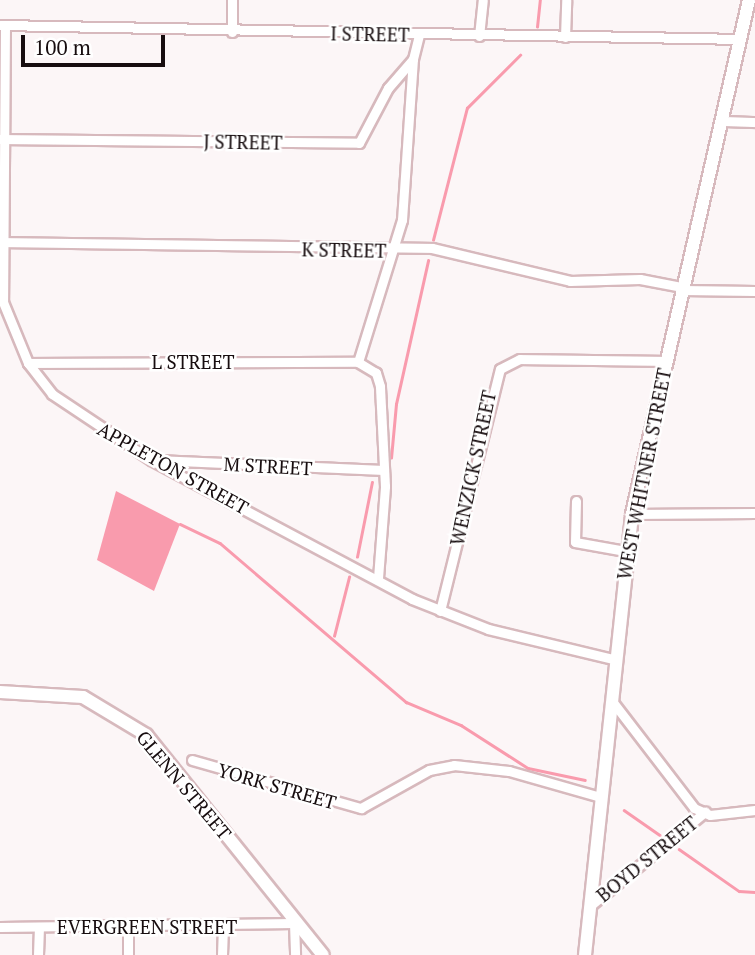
<!DOCTYPE html>
<html>
<head>
<meta charset="utf-8">
<style>
  body { margin:0 }
  #map { position:relative; width:755px; height:955px; overflow:hidden; background:#fcf6f7; font-family:"PT Serif",serif }
  div>[style] { position:absolute }
  .water>* { inset:0; background:#f99bad }
  .stream>* { height:2.5px; margin:-1.25px; padding:0 1.25px; transform-origin:1.25px; border-radius:1.25px; background:#f99bad }
  .roads { filter:drop-shadow(2px 0 #d7b9bd) drop-shadow(-2px 0 #d7b9bd) drop-shadow(0 2px #d7b9bd) drop-shadow(0 -2px #d7b9bd) }
  .street>* { height:9px; margin:-4.5px; padding:0 4.5px; transform-origin:4.5px; border-radius:4.5px; background:#fff }
  .secondary>* { height:12px; margin:-6px; padding:0 6px; transform-origin:6px; border-radius:6px; background:#fff }
  span { translate:-50% -50%; white-space:nowrap; text-align:center; line-height:1.15; -webkit-text-stroke:5px #fff; paint-order:stroke }
  .street-label { font-size:19px; color:#170d0f }
  .scale { position:absolute; left:21px; top:35px; width:144px; height:32px; box-sizing:border-box; border:4px solid #170d0f; border-top:0; padding-left:9px; font-size:21px; line-height:24px; white-space:nowrap; color:#170d0f; -webkit-text-stroke:5px #fff; paint-order:stroke }
</style>
</head>
<body>
<div id="map">
  <div class="water">
    <i style="clip-path:polygon(116px 491px,180px 524px,154px 591px,97px 560px)"></i>
  </div>
  <div class="stream">
    <i style="left:537px;top:27px;width:27px;rotate:-84deg"></i>
    <i style="left:433px;top:240px;width:136px;rotate:-75.6deg"></i>
    <i style="left:467px;top:108px;width:75px;rotate:-45deg"></i>
    <i style="left:391px;top:458px;width:54px;rotate:-84.7deg"></i>
    <i style="left:396px;top:404px;width:147px;rotate:-77.4deg"></i>
    <i style="left:180px;top:524px;width:44px;rotate:25.4deg"></i>
    <i style="left:220px;top:543px;width:245px;rotate:40.5deg"></i>
    <i style="left:406px;top:702px;width:60px;rotate:22.7deg"></i>
    <i style="left:461px;top:725px;width:80px;rotate:32.7deg"></i>
    <i style="left:528px;top:768px;width:58px;rotate:11.9deg"></i>
    <i style="left:357px;top:557px;width:76px;rotate:-78.7deg"></i>
    <i style="left:334px;top:636px;width:61px;rotate:-75.7deg"></i>
    <i style="left:624px;top:810px;width:49px;rotate:35deg"></i>
    <i style="left:679px;top:849px;width:73px;rotate:35deg"></i>
    <i style="left:739px;top:891px;width:16px;rotate:4deg"></i>
  </div>
  <div class="roads">
    <div class="street">
      <i style="left:0;top:25px;width:740px;rotate:1.08deg"></i>
      <i style="left:5px;top:25px;width:277px;rotate:90.4deg"></i>
      <i style="left:3px;top:302px;width:66px;rotate:67.7deg"></i>
      <i style="left:28px;top:363px;width:39px;rotate:52deg"></i>
      <i style="left:52px;top:394px;width:119px;rotate:33.7deg"></i>
      <i style="left:151px;top:460px;width:296px;rotate:28deg"></i>
      <i style="left:412px;top:599px;width:82px;rotate:21.5deg"></i>
      <i style="left:488px;top:629px;width:129px;rotate:13.5deg"></i>
      <i style="left:232px;top:32px;width:32px;rotate:-90deg"></i>
      <i style="left:479px;top:36px;width:36px;rotate:-84deg"></i>
      <i style="left:565px;top:37px;width:37px;rotate:-88deg"></i>
      <i style="left:721px;top:121px;width:34px;rotate:2deg"></i>
      <i style="left:0;top:139px;width:359px;rotate:0.6deg"></i>
      <i style="left:359px;top:143px;width:62px;rotate:-62.2deg"></i>
      <i style="left:388px;top:88px;width:38px;rotate:-49deg"></i>
      <i style="left:413px;top:59px;width:25px;rotate:-76deg"></i>
      <i style="left:0;top:242px;width:432px;rotate:0.8deg"></i>
      <i style="left:432px;top:248px;width:142px;rotate:13.4deg"></i>
      <i style="left:570px;top:281px;width:70px;rotate:-1.6deg"></i>
      <i style="left:640px;top:279px;width:43px;rotate:10.8deg"></i>
      <i style="left:682px;top:290px;width:73px;rotate:0.8deg"></i>
      <i style="left:28px;top:363px;width:330px;rotate:-0.2deg"></i>
      <i style="left:156px;top:460px;width:228px;rotate:2.5deg"></i>
      <i style="left:576px;top:501px;width:41px;rotate:91.4deg"></i>
      <i style="left:575px;top:542px;width:51px;rotate:10.2deg"></i>
      <i style="left:632px;top:514px;width:123px;rotate:-0.5deg"></i>
      <i style="left:378px;top:578px;width:92px;rotate:-85.6deg"></i>
      <i style="left:385px;top:486px;width:100px;rotate:-92.9deg"></i>
      <i style="left:380px;top:386px;width:14px;rotate:-107deg"></i>
      <i style="left:376px;top:373px;width:21px;rotate:-149deg"></i>
      <i style="left:358px;top:362px;width:149px;rotate:-72.8deg"></i>
      <i style="left:402px;top:220px;width:161px;rotate:-86.1deg"></i>
      <i style="left:440px;top:611px;width:249px;rotate:-76.1deg"></i>
      <i style="left:500px;top:369px;width:22px;rotate:-27deg"></i>
      <i style="left:520px;top:359px;width:146px;rotate:0.8deg"></i>
      <i style="left:612px;top:701px;width:135px;rotate:52.5deg"></i>
      <i style="left:694px;top:808px;width:17px;rotate:24deg"></i>
      <i style="left:710px;top:815px;width:45px;rotate:-6.3deg"></i>
      <i style="left:192px;top:760px;width:176px;rotate:15.9deg"></i>
      <i style="left:361px;top:808px;width:78px;rotate:-29.2deg"></i>
      <i style="left:429px;top:770px;width:25px;rotate:-11deg"></i>
      <i style="left:454px;top:765px;width:55px;rotate:6.2deg"></i>
      <i style="left:509px;top:771px;width:95px;rotate:15.9deg"></i>
      <i style="left:590px;top:906px;width:149px;rotate:-39.3deg"></i>
      <i style="left:0;top:927px;width:294px;rotate:-0.8deg"></i>
      <i style="left:294px;top:923px;width:32px;rotate:88deg"></i>
      <i style="left:38px;top:955px;width:27px;rotate:-88deg"></i>
      <i style="left:128px;top:955px;width:27px;rotate:-90deg"></i>
      <i style="left:222px;top:955px;width:28px;rotate:-88deg"></i>
    </div>
    <div class="secondary">
      <i style="left:0;top:692px;width:83px;rotate:3.4deg"></i>
      <i style="left:83px;top:697px;width:74px;rotate:31.1deg"></i>
      <i style="left:146px;top:735px;width:282px;rotate:51.2deg"></i>
      <i style="left:585px;top:955px;width:443px;rotate:-83.9deg"></i>
      <i style="left:632px;top:514px;width:527px;rotate:-77.18deg"></i>
    </div>
  </div>
  <div class="street-label">
    <span style="left:370px;top:34px;rotate:1deg">I STREET</span>
    <span style="left:243px;top:142px;rotate:1deg">J STREET</span>
    <span style="left:344px;top:250px;rotate:1deg">K STREET</span>
    <span style="left:193px;top:362px">L STREET</span>
    <span style="left:268px;top:466px;rotate:3deg">M STREET</span>
    <span style="left:173px;top:468px;rotate:29deg">APPLETON STREET</span>
    <span style="left:473px;top:468px;rotate:-78deg">WENZICK STREET</span>
    <span style="left:644px;top:474px;rotate:-79deg">WEST WHITNER STREET</span>
    <span style="left:184px;top:785px;rotate:50deg">GLENN STREET</span>
    <span style="left:277px;top:786px;rotate:16deg">YORK STREET</span>
    <span style="left:647px;top:859px;rotate:-39deg">BOYD STREET</span>
    <span style="left:147px;top:927px">EVERGREEN STREET</span>
  </div>
  <div class="scale">100 m</div>
</div>
</body>
</html>
